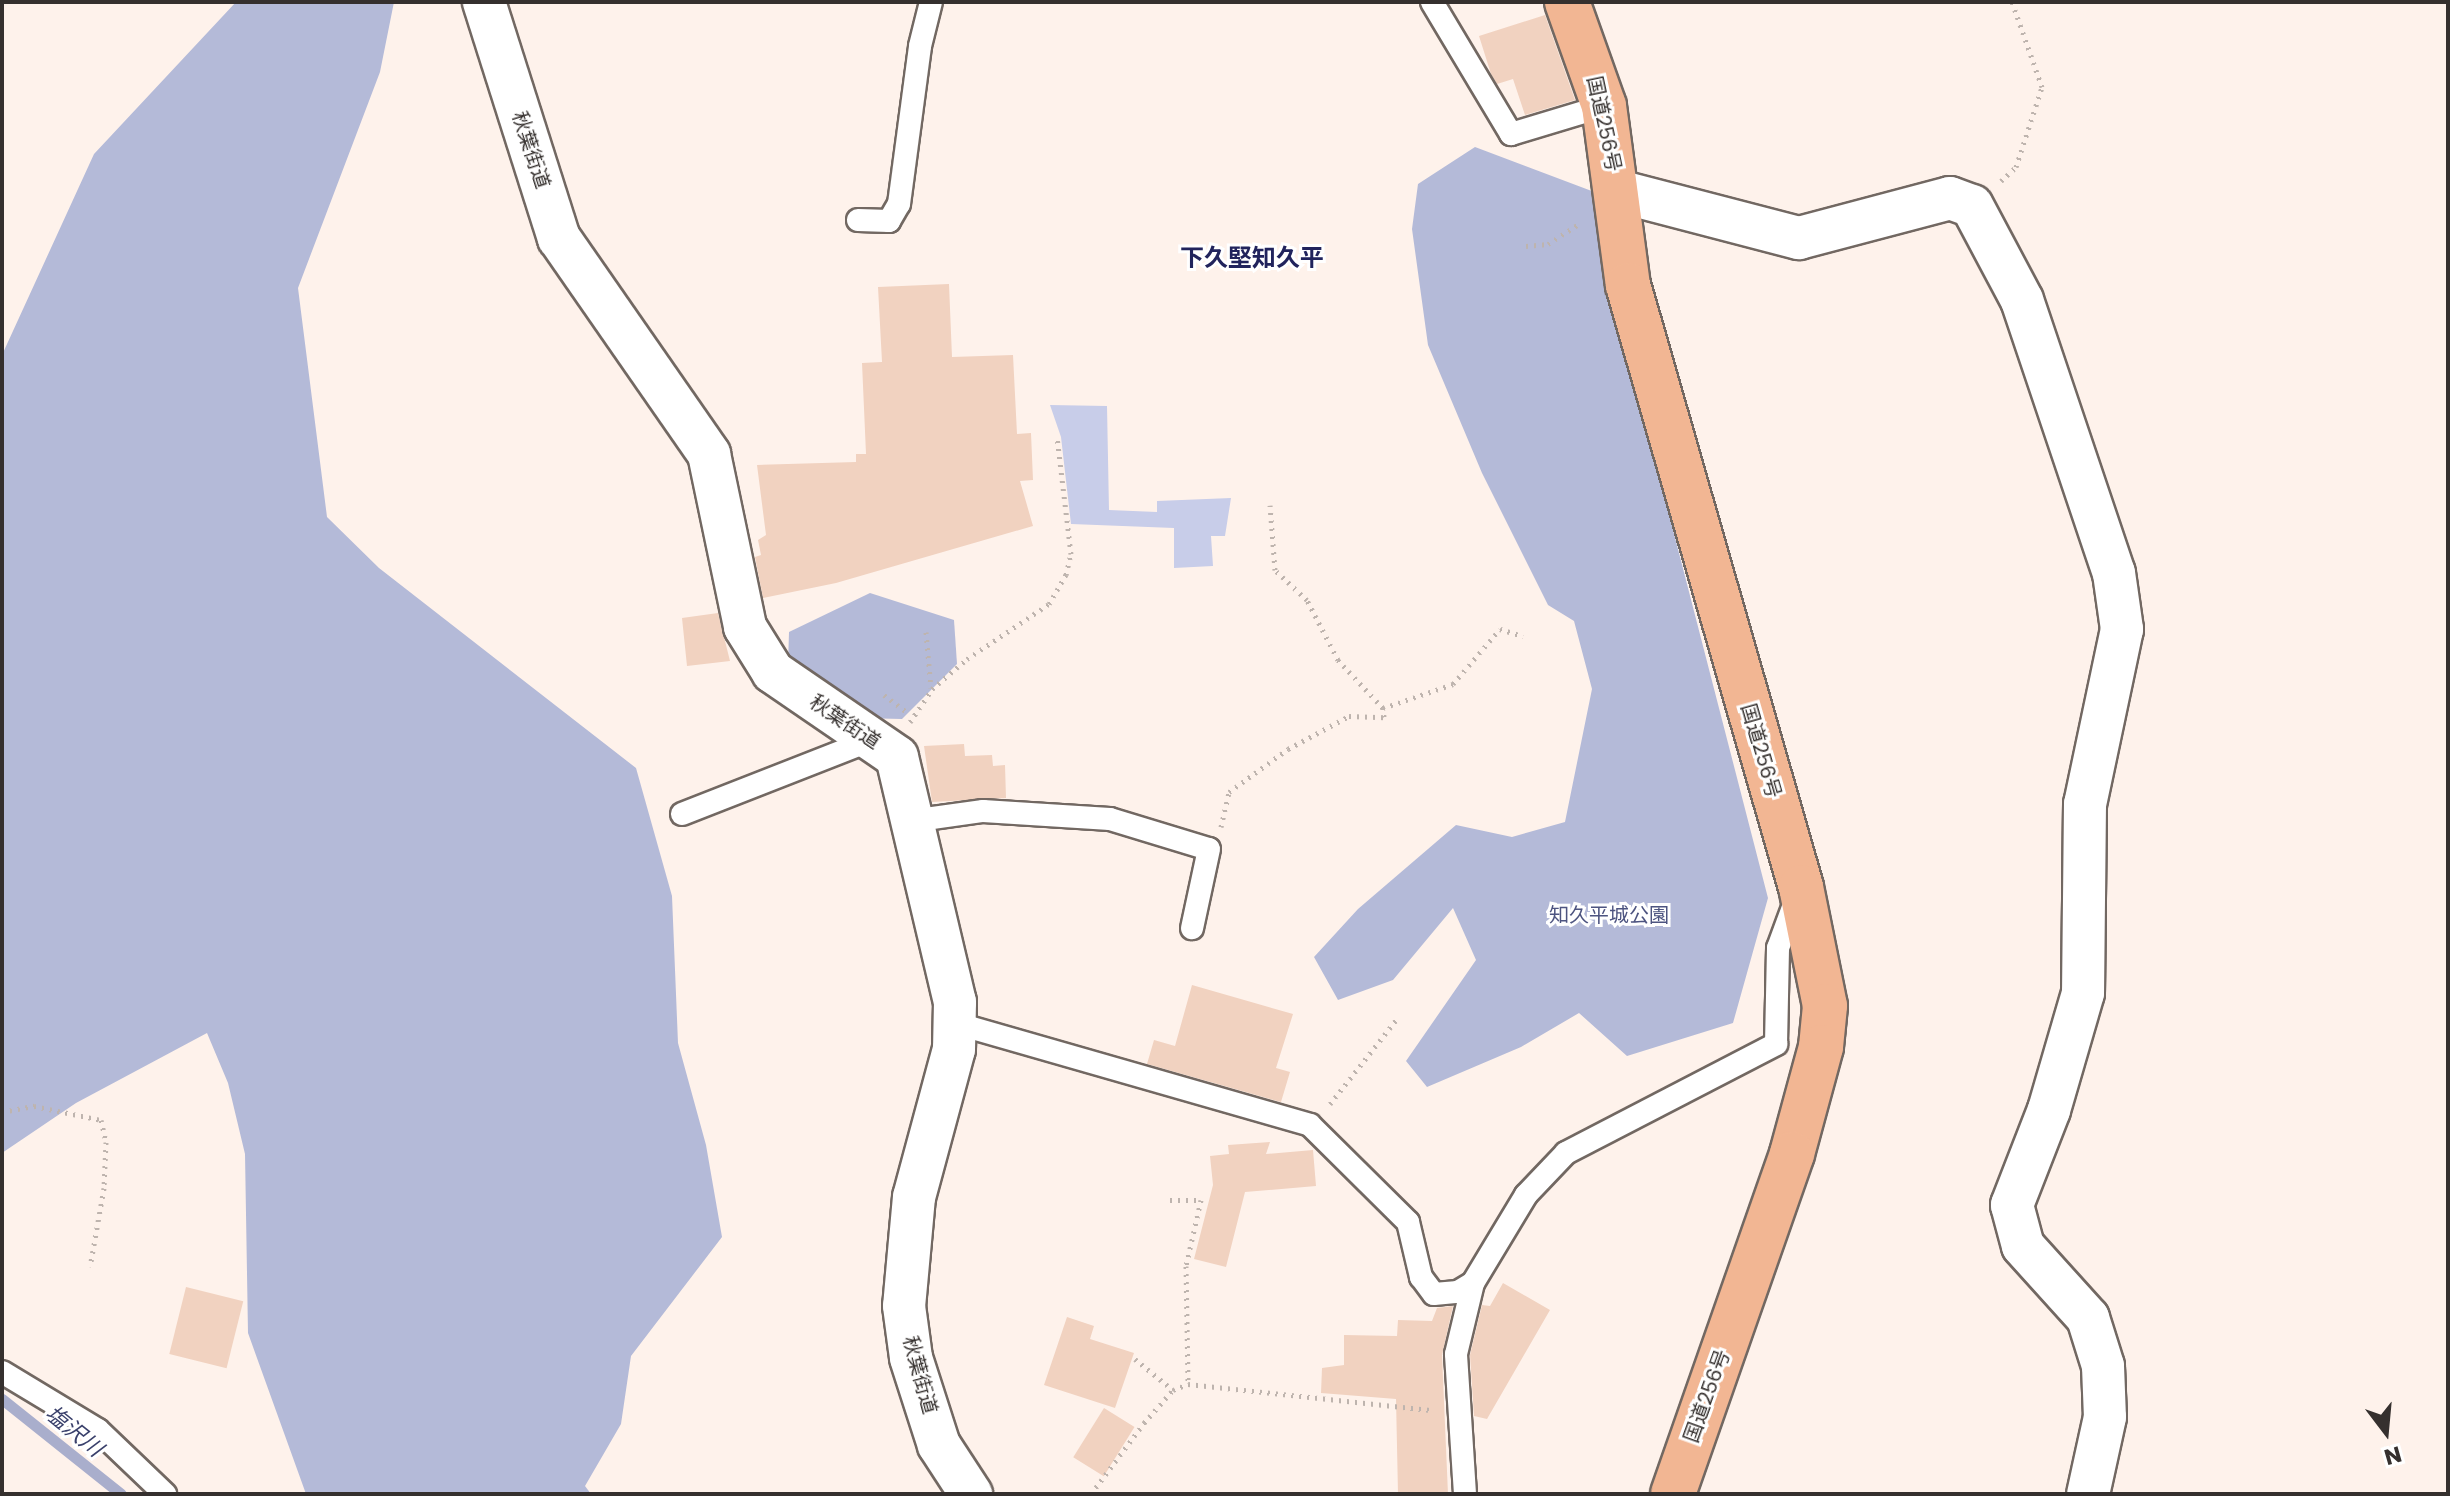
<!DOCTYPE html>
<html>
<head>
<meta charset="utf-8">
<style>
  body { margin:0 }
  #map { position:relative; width:2450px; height:1496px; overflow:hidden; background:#fef2eb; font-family:Poppins,"Noto Sans JP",sans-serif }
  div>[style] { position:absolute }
  .green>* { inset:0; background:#c8cde9 }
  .forest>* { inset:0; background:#b4bad8 }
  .stream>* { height:11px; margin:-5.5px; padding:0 5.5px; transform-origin:5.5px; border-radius:5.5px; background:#a9aecc }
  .building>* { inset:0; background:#f1d2c0; transform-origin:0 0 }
  .path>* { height:5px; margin-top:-2.5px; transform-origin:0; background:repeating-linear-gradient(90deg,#beb4ae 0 2px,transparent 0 8px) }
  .roads { filter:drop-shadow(2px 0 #726862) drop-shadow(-2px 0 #726862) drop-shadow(0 2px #726862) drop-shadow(0 -2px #726862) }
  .service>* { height:22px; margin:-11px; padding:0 11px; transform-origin:11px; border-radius:11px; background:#fff }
  .minor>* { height:42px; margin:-21px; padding:0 21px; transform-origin:21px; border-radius:21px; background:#fff }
  .trunk>* { height:44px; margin:-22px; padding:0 22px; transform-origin:22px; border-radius:22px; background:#f2b693 }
  span { translate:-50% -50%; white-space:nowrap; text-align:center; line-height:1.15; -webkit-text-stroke:6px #fff; paint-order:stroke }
  .street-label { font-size:20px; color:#35302e }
  .park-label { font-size:20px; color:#4d5480 }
  .water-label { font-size:22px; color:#3a406b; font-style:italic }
  .quarter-label { font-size:24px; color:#21235c; font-weight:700 }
  .frame { position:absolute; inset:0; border:4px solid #35302e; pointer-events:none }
  .north { position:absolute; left:2346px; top:1392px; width:80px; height:80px; -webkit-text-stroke:6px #fff; paint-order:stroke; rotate:164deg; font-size:22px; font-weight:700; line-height:32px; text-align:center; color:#35302e }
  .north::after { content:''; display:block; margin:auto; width:28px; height:36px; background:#35302e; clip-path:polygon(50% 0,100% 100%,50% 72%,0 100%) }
</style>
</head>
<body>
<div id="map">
  <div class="green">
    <i style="clip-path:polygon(1050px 405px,1107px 406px,1109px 510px,1157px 512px,1157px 501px,1231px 498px,1225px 536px,1211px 536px,1213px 566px,1174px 568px,1174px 528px,1071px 524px,1061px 437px)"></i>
  </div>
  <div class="forest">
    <i style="clip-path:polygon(236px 2px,394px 2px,380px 72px,298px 288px,327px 517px,379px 568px,636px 768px,672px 896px,678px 1043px,706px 1145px,722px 1237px,631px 1356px,621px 1424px,585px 1486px,591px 1494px,306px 1494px,248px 1333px,245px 1154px,228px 1083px,207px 1033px,76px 1103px,2px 1153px,2px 355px,94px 154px)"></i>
    <i style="clip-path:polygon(1475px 147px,1597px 193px,1607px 274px,1768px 898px,1733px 1023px,1627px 1056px,1579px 1013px,1521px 1047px,1427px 1087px,1406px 1061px,1476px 960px,1453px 908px,1393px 980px,1338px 1000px,1314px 957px,1358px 909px,1456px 825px,1512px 837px,1565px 822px,1592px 689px,1574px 621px,1548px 605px,1482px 473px,1428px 345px,1412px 229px,1418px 184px)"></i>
    <i style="clip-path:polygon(870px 593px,954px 620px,957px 664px,902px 719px,859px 718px,788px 664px,789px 632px)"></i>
  </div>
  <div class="stream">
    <i style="left:2px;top:1399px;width:152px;rotate:38.6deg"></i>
  </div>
  <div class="building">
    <i style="clip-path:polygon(1545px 15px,1575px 100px,1525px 115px,1513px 79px,1497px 84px,1491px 74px,1479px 36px)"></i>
    <i style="clip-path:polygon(949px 284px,952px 357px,1013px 355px,1017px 434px,1031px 433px,1033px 480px,1020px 481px,1033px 526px,836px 583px,763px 598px,755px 557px,761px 555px,758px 540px,766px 535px,757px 465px,856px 462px,856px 454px,866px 454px,862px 363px,882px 362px,878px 287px)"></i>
    <i style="clip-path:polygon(718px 613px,730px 661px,687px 666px,682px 618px)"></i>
    <i style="clip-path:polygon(964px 744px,965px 756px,992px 755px,993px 766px,1005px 765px,1006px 798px,932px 802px,924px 746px)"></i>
    <i style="clip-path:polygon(1192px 985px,1293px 1014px,1276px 1068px,1290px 1072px,1281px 1102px,1147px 1064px,1154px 1040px,1175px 1046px)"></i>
    <i style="clip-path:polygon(1270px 1142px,1266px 1154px,1313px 1150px,1316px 1186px,1245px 1192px,1226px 1267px,1194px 1259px,1213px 1185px,1210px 1156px,1229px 1154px,1228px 1145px)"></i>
    <i style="clip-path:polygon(1503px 1283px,1550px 1310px,1487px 1419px,1474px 1416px,1470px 1355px,1482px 1305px,1490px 1306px)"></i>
    <i style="left:186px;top:1287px;width:59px;height:69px;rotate:14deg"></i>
    <i style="clip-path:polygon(1453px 1306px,1442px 1355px,1448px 1494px,1398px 1494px,1396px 1399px,1321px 1393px,1322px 1368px,1344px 1365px,1344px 1335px,1397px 1336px,1398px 1320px,1432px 1321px,1437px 1308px)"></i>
    <i style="clip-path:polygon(1067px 1317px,1094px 1326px,1090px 1339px,1134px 1353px,1115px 1408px,1044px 1385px)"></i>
    <i style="left:1104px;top:1408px;width:36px;height:58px;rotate:32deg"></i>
  </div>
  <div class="path">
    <i style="left:2001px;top:181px;width:21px;rotate:-43deg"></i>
    <i style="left:2016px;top:167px;width:84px;rotate:-72deg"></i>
    <i style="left:2042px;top:87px;width:90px;rotate:-109.4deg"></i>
    <i style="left:1526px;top:246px;width:22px;rotate:-5deg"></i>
    <i style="left:1548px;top:244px;width:37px;rotate:-33deg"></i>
    <i style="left:926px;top:632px;width:56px;rotate:84.9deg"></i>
    <i style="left:884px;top:695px;width:30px;rotate:37deg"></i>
    <i style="left:1383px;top:708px;width:74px;rotate:-18.9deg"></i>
    <i style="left:1453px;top:684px;width:72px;rotate:-49.5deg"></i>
    <i style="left:1500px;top:629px;width:24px;rotate:17deg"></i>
    <i style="left:910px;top:722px;width:40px;rotate:-56deg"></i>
    <i style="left:932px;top:689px;width:46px;rotate:-40.6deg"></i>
    <i style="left:967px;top:659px;width:99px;rotate:-33.9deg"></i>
    <i style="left:1049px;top:604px;width:34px;rotate:-60deg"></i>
    <i style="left:1066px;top:575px;width:22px;rotate:-77deg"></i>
    <i style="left:1071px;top:554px;width:118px;rotate:-96.8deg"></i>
    <i style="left:1221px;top:827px;width:36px;rotate:-77deg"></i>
    <i style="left:1229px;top:792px;width:73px;rotate:-36.1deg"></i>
    <i style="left:1288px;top:749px;width:69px;rotate:-28.4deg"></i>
    <i style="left:1349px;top:716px;width:35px;rotate:2deg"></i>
    <i style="left:1384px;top:717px;width:9px;rotate:-96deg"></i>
    <i style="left:1383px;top:708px;width:66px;rotate:-133.2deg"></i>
    <i style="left:1338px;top:660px;width:68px;rotate:-117.3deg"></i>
    <i style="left:1307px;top:600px;width:44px;rotate:-136.8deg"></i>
    <i style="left:1275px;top:570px;width:65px;rotate:-94.4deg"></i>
    <i style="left:1330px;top:1104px;width:108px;rotate:-51.8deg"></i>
    <i style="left:2px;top:1112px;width:33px;rotate:-11deg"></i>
    <i style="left:34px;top:1106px;width:68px;rotate:11.8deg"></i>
    <i style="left:101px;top:1120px;width:23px;rotate:77deg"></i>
    <i style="left:106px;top:1142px;width:46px;rotate:92.5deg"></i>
    <i style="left:104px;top:1188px;width:80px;rotate:100deg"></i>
    <i style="left:1170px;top:1200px;width:31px"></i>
    <i style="left:1201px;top:1200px;width:68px;rotate:102.8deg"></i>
    <i style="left:1186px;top:1266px;width:118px;rotate:89deg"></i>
    <i style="left:1135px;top:1359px;width:49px;rotate:39.2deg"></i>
    <i style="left:1091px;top:1494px;width:89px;rotate:-53.3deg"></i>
    <i style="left:1144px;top:1423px;width:44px;rotate:-48.7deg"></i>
    <i style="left:1173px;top:1390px;width:16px;rotate:-22deg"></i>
    <i style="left:1188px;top:1384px;width:246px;rotate:6.1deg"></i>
  </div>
  <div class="roads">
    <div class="service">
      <i style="left:1432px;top:2px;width:154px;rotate:59.1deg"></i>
      <i style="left:1511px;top:134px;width:97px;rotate:-16.8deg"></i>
      <i style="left:858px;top:220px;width:31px;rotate:2deg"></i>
      <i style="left:889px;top:221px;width:20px;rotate:-60deg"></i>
      <i style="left:899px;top:204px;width:159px;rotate:-82.4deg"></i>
      <i style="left:920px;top:46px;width:45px;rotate:-76deg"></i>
      <i style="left:682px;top:814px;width:203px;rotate:-21.4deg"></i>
      <i style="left:911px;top:821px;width:73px;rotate:-7.9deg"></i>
      <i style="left:983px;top:811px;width:127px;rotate:3.6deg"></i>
      <i style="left:1110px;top:819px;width:103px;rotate:16.9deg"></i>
      <i style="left:1209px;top:849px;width:81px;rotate:102.1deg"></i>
      <i style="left:955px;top:1023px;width:369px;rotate:16deg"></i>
      <i style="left:1310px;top:1125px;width:138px;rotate:44.7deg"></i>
      <i style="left:1408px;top:1222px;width:57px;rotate:76.7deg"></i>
      <i style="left:1421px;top:1277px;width:21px;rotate:53deg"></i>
      <i style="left:1434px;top:1294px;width:24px;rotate:-5deg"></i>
      <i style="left:1458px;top:1292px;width:17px;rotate:-31deg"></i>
      <i style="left:1473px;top:1283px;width:103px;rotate:-58.9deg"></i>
      <i style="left:1526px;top:1195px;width:58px;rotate:-46.4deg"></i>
      <i style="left:1566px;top:1153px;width:237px;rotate:-27.4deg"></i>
      <i style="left:1776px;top:1044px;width:96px;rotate:-88.8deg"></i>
      <i style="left:1778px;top:948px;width:52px;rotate:-69.8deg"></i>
      <i style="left:2px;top:1372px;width:112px;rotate:31.1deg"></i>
      <i style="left:98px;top:1430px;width:93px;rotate:43.7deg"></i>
      <i style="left:1465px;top:1494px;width:140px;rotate:-93.7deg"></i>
      <i style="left:1456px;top:1354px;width:73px;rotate:-76.5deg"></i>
    </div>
    <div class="minor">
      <i style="left:484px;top:2px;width:248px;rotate:72.4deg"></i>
      <i style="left:559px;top:238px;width:263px;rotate:55.2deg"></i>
      <i style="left:709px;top:454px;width:177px;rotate:78.2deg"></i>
      <i style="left:745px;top:627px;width:53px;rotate:58.1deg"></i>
      <i style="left:773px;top:672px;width:150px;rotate:34.4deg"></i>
      <i style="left:897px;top:757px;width:252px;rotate:76.7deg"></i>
      <i style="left:955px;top:1002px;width:47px;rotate:91.2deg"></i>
      <i style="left:954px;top:1049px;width:153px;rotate:105.1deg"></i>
      <i style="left:914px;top:1197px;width:109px;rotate:95.2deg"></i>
      <i style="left:904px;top:1306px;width:52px;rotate:82.3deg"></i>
      <i style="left:911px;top:1358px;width:91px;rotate:72.2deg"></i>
      <i style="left:939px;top:1445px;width:59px;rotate:56.9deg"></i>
      <i style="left:1618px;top:191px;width:187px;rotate:14.6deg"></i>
      <i style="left:1799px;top:238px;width:156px;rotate:-14.8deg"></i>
      <i style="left:1950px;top:198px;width:23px;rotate:20deg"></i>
      <i style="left:1972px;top:206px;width:106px;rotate:62deg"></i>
      <i style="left:2022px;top:300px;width:288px;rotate:71.4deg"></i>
      <i style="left:2114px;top:573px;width:57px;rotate:81.9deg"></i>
      <i style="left:2122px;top:629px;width:179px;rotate:101.9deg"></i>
      <i style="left:2085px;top:804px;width:189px;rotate:90.6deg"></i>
      <i style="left:2083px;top:993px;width:122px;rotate:106.2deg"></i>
      <i style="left:2049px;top:1110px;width:102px;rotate:111.3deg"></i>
      <i style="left:2012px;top:1205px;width:42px;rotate:75deg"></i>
      <i style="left:2023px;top:1246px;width:97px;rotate:47.9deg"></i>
      <i style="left:2088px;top:1318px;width:50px;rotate:72.6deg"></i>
      <i style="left:2103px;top:1366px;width:51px;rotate:87.8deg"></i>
      <i style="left:2105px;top:1417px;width:79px;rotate:102.4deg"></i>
    </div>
    <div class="trunk">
      <i style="left:1567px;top:2px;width:110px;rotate:70.4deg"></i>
      <i style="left:1604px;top:106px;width:181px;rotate:82.4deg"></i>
      <i style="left:1628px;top:285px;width:626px;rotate:73.97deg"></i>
      <i style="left:1801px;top:887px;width:121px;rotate:78.6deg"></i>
      <i style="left:1825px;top:1006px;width:41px;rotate:95.6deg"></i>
      <i style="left:1821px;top:1047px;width:111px;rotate:105.2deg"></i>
      <i style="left:1792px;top:1154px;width:360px;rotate:109.3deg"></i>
    </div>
  </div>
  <div class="street-label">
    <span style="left:1604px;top:124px;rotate:78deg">国道256号</span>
    <span style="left:531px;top:150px;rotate:72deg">秋葉街道</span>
    <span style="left:845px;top:722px;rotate:34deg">秋葉街道</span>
    <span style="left:1761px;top:751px;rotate:74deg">国道256号</span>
    <span style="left:920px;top:1375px;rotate:75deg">秋葉街道</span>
    <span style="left:1707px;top:1396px;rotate:-70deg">国道256号</span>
  </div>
  <div class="park-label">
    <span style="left:1609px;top:915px">知久平城公園</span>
  </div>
  <div class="water-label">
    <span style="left:74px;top:1431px;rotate:39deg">塩沢川</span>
  </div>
  <div class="quarter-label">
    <span style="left:1252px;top:258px">下久堅知久平</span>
  </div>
  <div class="frame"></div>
  <div class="north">N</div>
</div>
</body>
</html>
